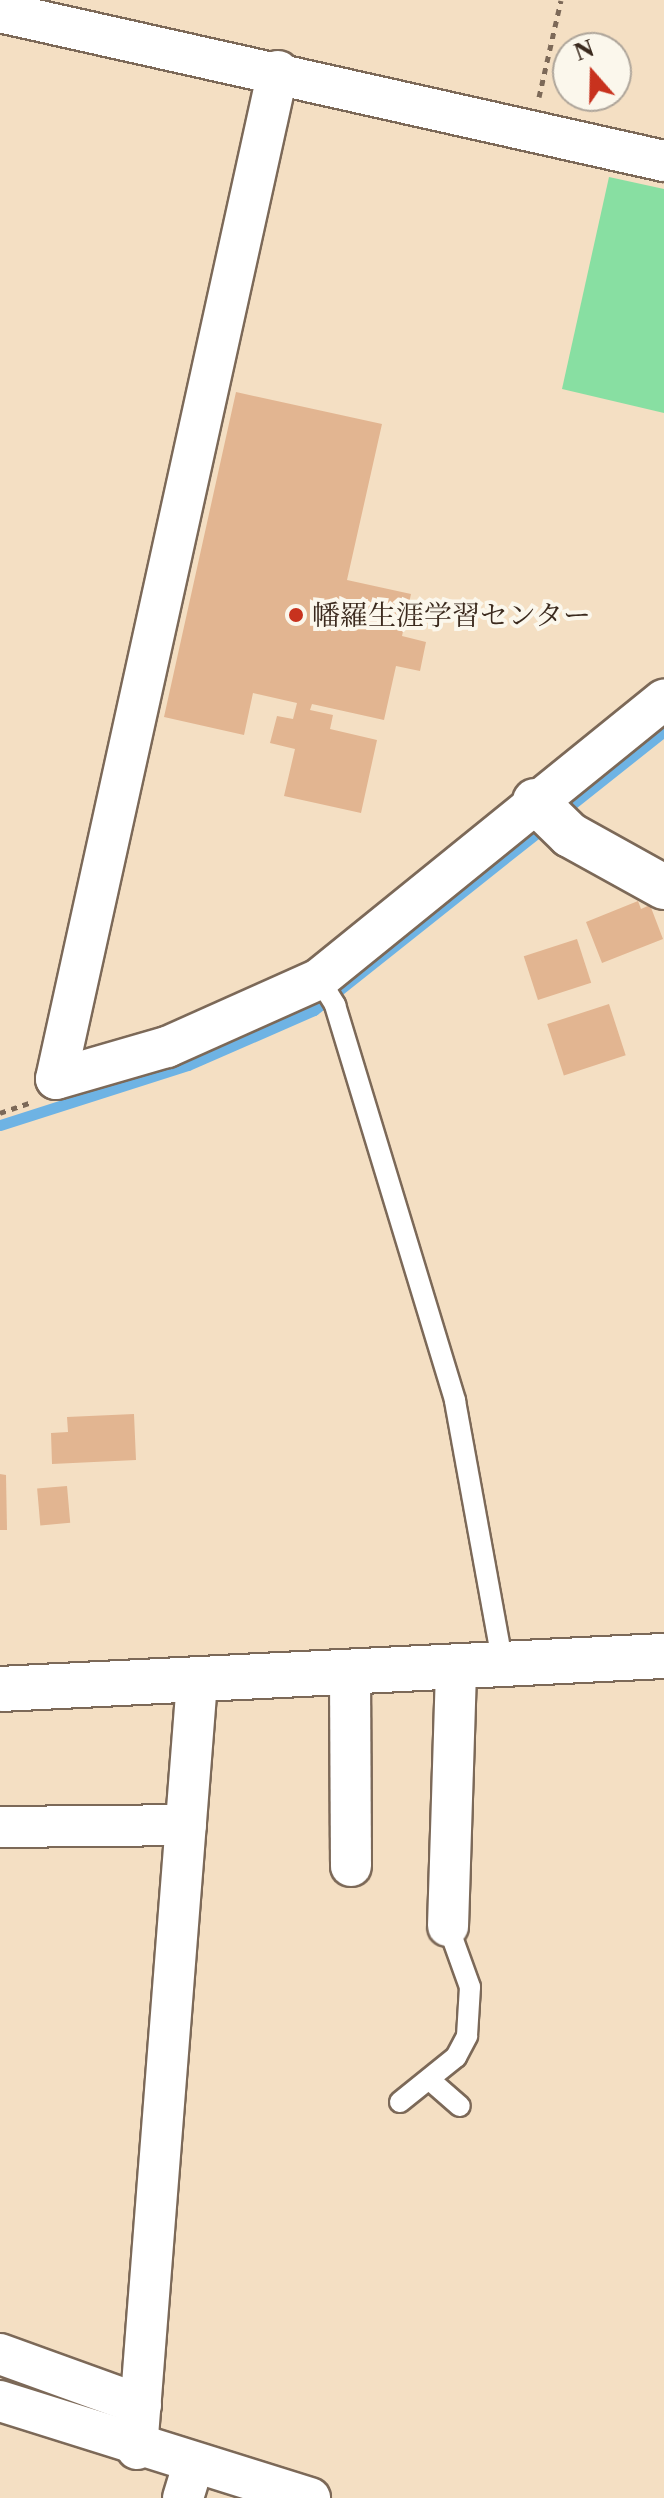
<!DOCTYPE html>
<html>
<head>
<meta charset="utf-8">
<style>
  body { margin:0 }
  #map { position:relative; width:664px; height:2498px; overflow:hidden; background:#f4dfc3; font-family:"Libre Caslon Text","Noto Serif JP",serif }
  div>[style] { position:absolute }
  .green>* { inset:0; background:#88dfa2 }
  .stream>* { height:11px; margin:-5.5px; padding:0 5.5px; transform-origin:5.5px; border-radius:5.5px; background:#6eb3e4 }
  .building>* { inset:0; background:#e2b591; transform-origin:0 0 }
  .path>* { height:5px; margin-top:-2.5px; transform-origin:0; background:repeating-linear-gradient(90deg,#7c6958 0 6px,transparent 0 12px) }
  .roads { filter:drop-shadow(2px 0 #7c6958) drop-shadow(-2px 0 #7c6958) drop-shadow(0 2px #7c6958) drop-shadow(0 -2px #7c6958) }
  .lane>* { height:20px; margin:-10px; padding:0 10px; transform-origin:10px; border-radius:10px; background:#fff }
  .street>* { height:40px; margin:-20px; padding:0 20px; transform-origin:20px; border-radius:20px; background:#fff }
  .secondary>* { height:44px; margin:-22px; padding:0 22px; transform-origin:22px; border-radius:22px; background:#fff }
  .dots>* { width:22px; height:22px; translate:-50% -50%; box-sizing:border-box; border:4px solid #fbf7ec; border-radius:50% }
  span { translate:-50% -50%; white-space:nowrap; text-align:center; line-height:1.15; -webkit-text-stroke:8px #fbf7ec; paint-order:stroke }
  .poi-label { font-size:28px; color:#3b2a1e }
  .left { translate:0 -50%; text-align:left }
  .north { position:absolute; left:552px; top:32px; width:80px; height:80px; box-sizing:border-box; background:#fbf7ec; border:2px solid #aea59a; border-radius:50%; rotate:340deg; font-size:22px; font-weight:700; line-height:32px; text-align:center; color:#3b2a1e }
  .north::after { content:''; display:block; margin:auto; width:28px; height:36px; background:#c8321e; clip-path:polygon(50% 0,100% 100%,50% 72%,0 100%) }
</style>
</head>
<body>
<div id="map">
  <div class="green">
    <i style="clip-path:polygon(609px 177px,664px 189px,664px 413px,562px 389px)"></i>
  </div>
  <div class="stream">
    <i style="left:571px;top:805px;width:119px;rotate:-38.5deg"></i>
    <i style="left:0;top:1125px;width:197px;rotate:-17.7deg"></i>
    <i style="left:188px;top:1065px;width:137px;rotate:-23.6deg"></i>
    <i style="left:314px;top:1010px;width:283px;rotate:-38.5deg"></i>
  </div>
  <div class="building">
    <i style="clip-path:polygon(236px 392px,382px 424px,347px 580px,411px 594px,402px 636px,426px 642px,420px 671px,396px 666px,384px 720px,312px 704px,310px 710px,333px 715px,330px 729px,377px 740px,361px 813px,284px 796px,295px 749px,270px 743px,277px 716px,293px 719px,297px 703px,253px 693px,244px 735px,164px 717px)"></i>
    <i style="clip-path:polygon(638px 901px,641px 909px,650px 905px,663px 939px,602px 963px,586px 922px)"></i>
    <i style="left:577px;top:939px;width:46px;height:56px;rotate:72deg"></i>
    <i style="left:609px;top:1004px;width:54px;height:65px;rotate:72deg"></i>
    <i style="clip-path:polygon(134px 1414px,136px 1460px,52px 1464px,51px 1433px,68px 1432px,67px 1417px)"></i>
    <i style="clip-path:polygon(0 1474px,6px 1475px,7px 1530px,0 1530px)"></i>
    <i style="left:67px;top:1486px;width:37px;height:30px;rotate:85deg"></i>
  </div>
  <div class="path">
    <i style="left:539px;top:97px;width:99px;rotate:-77.2deg"></i>
    <i style="left:0;top:1113px;width:31px;rotate:-19deg"></i>
  </div>
  <div class="roads">
    <div class="lane">
      <i style="left:319px;top:979px;width:31px;rotate:58deg"></i>
      <i style="left:335px;top:1005px;width:414px;rotate:73.1deg"></i>
      <i style="left:455px;top:1401px;width:269px;rotate:79.7deg"></i>
      <i style="left:431px;top:2081px;width:38px;rotate:41deg"></i>
      <i style="left:400px;top:2102px;width:72px;rotate:-38.8deg"></i>
      <i style="left:456px;top:2057px;width:24px;rotate:-62deg"></i>
      <i style="left:467px;top:2036px;width:49px;rotate:-86.5deg"></i>
      <i style="left:470px;top:1987px;width:65px;rotate:-109.8deg"></i>
    </div>
    <div class="street">
      <i style="left:0;top:12px;width:681px;rotate:12.65deg"></i>
      <i style="left:278px;top:71px;width:1032px;rotate:102.42deg"></i>
      <i style="left:56px;top:1079px;width:116px;rotate:-16.1deg"></i>
      <i style="left:167px;top:1047px;width:167px;rotate:-24.1deg"></i>
      <i style="left:319px;top:979px;width:444px;rotate:-39deg"></i>
      <i style="left:350px;top:1675px;width:191px;rotate:89.7deg"></i>
      <i style="left:0;top:1827px;width:186px;rotate:-0.6deg"></i>
      <i style="left:448px;top:1926px;width:257px;rotate:-88.2deg"></i>
      <i style="left:0;top:2354px;width:150px;rotate:19.9deg"></i>
      <i style="left:0;top:2401px;width:325px;rotate:17.4deg"></i>
      <i style="left:137px;top:2449px;width:770px;rotate:-85.53deg"></i>
      <i style="left:183px;top:2498px;width:34px;rotate:-73deg"></i>
    </div>
    <div class="secondary">
      <i style="left:535px;top:801px;width:49px;rotate:44.2deg"></i>
      <i style="left:570px;top:835px;width:107px;rotate:29deg"></i>
      <i style="left:0;top:1689px;width:665px;rotate:-2.85deg"></i>
    </div>
  </div>
  <div class="dots">
    <i style="left:296px;top:615px;background:#c8321e"></i>
  </div>
  <div class="poi-label">
    <span class="left" style="left:312px;top:615px">幡羅生涯学習センター</span>
  </div>
  <div class="north">N</div>
</div>
</body>
</html>
